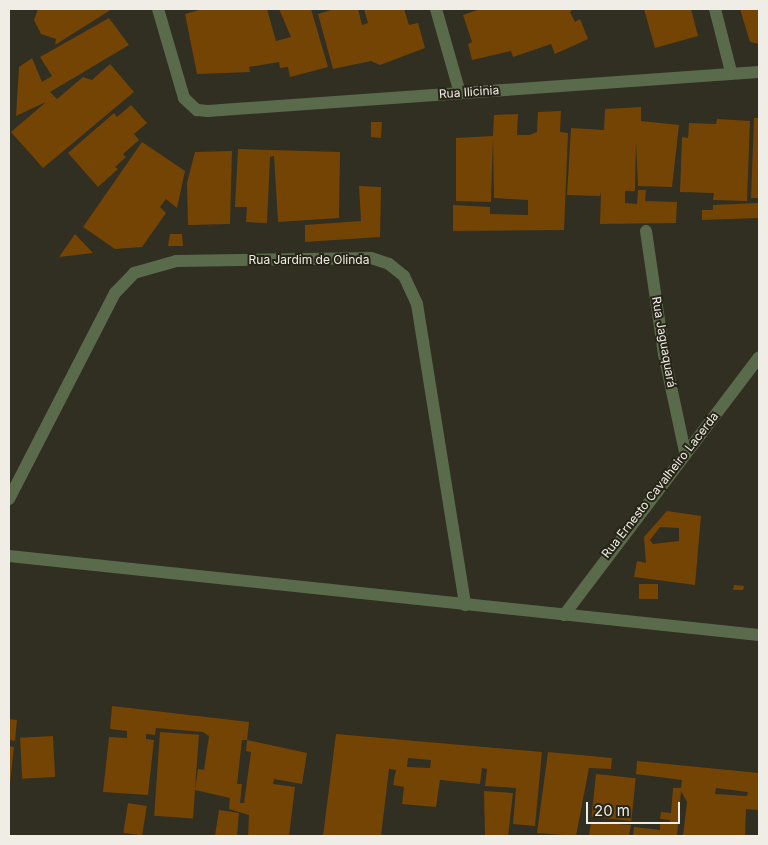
<!DOCTYPE html>
<html>
<head>
<meta charset="utf-8">
<style>
  body { margin:0 }
  #map { position:relative; width:768px; height:845px; overflow:hidden; background:#312e22; font-family:Inter,sans-serif }
  div>[style] { position:absolute }
  .building>* { inset:0; background:#744404; transform-origin:0 0 }
  .street>* { height:12px; margin:-6px; padding:0 6px; transform-origin:6px; border-radius:6px; background:#5a6b4b }
  span { translate:-50% -50%; white-space:nowrap; text-align:center; line-height:1.15; -webkit-text-stroke:4px #272418; paint-order:stroke }
  .street-label { font-size:12px; color:#efede5 }
  .frame { position:absolute; inset:0; border:10px solid #efede5; pointer-events:none }
  .scale { position:absolute; left:586px; top:802px; width:94px; height:22px; box-sizing:border-box; border:2px solid #efede5; border-top:0; padding-left:6px; font-size:15px; line-height:18px; white-space:nowrap; color:#efede5; -webkit-text-stroke:4px #272418; paint-order:stroke }
</style>
</head>
<body>
<div id="map">
  <div class="building">
    <i style="clip-path:polygon(38px 9px,112px 9px,55px 45px,56px 39px,41px 34px,34px 20px)"></i>
    <i style="clip-path:polygon(203px 9px,267px 9px,276px 41px,291px 37px,279px 9px,311px 9px,328px 67px,290px 77px,288px 67px,280px 68px,279px 62px,249px 67px,250px 72px,197px 74px,185px 14px)"></i>
    <i style="clip-path:polygon(334px 9px,358px 9px,362px 25px,368px 23px,364px 9px,404px 9px,409px 25px,418px 23px,425px 48px,380px 65px,371px 61px,333px 69px,318px 14px)"></i>
    <i style="clip-path:polygon(480px 9px,573px 9px,570px 12px,575px 22px,580px 19px,588px 39px,555px 54px,551px 44px,513px 57px,511px 51px,472px 60px,468px 44px,472px 42px,463px 15px)"></i>
    <i style="clip-path:polygon(644px 9px,691px 9px,698px 36px,655px 48px)"></i>
    <i style="clip-path:polygon(740px 9px,759px 9px,759px 44px,750px 42px)"></i>
    <i style="clip-path:polygon(109px 18px,129px 45px,50px 92px,57px 99px,83px 77px,92px 80px,110px 64px,134px 92px,43px 168px,11px 132px,46px 102px,16px 116px,19px 67px,32px 58px,42px 82px,52px 76px,40px 57px)"></i>
    <i style="clip-path:polygon(131px 105px,147px 123px,134px 134px,139px 140px,123px 154px,126px 157px,115px 167px,118px 169px,98px 187px,68px 153px,114px 113px,117px 117px)"></i>
    <i style="clip-path:polygon(641px 107px,641px 121px,679px 125px,672px 187px,638px 186px,636px 142px,635px 191px,625px 191px,625px 203px,637px 204px,638px 190px,646px 190px,645px 201px,677px 202px,676px 223px,600px 224px,601px 192px,600px 196px,567px 195px,571px 128px,604px 130px,605px 109px)"></i>
    <i style="clip-path:polygon(561px 111px,560px 132px,568px 133px,564px 230px,453px 231px,453px 205px,490px 207px,490px 214px,528px 215px,528px 200px,494px 198px,493px 138px,491px 202px,456px 201px,456px 138px,493px 136px,494px 115px,518px 114px,517px 135px,530px 135px,537px 132px,538px 112px)"></i>
    <i style="clip-path:polygon(754px 118px,759px 118px,759px 198px,751px 198px)"></i>
    <i style="clip-path:polygon(717px 119px,750px 121px,747px 201px,713px 200px,714px 193px,680px 192px,682px 137px,688px 138px,689px 123px,716px 124px)"></i>
    <i style="clip-path:polygon(371px 122px,382px 122px,381px 138px,371px 137px)"></i>
    <i style="clip-path:polygon(142px 142px,185px 171px,177px 208px,166px 199px,160px 207px,166px 213px,142px 247px,115px 249px,83px 227px)"></i>
    <i style="clip-path:polygon(238px 149px,340px 152px,339px 218px,278px 222px,274px 156px,270px 157px,267px 223px,246px 222px,247px 207px,235px 207px)"></i>
    <i style="clip-path:polygon(232px 151px,230px 224px,188px 225px,187px 183px,195px 152px)"></i>
    <i style="clip-path:polygon(359px 186px,381px 187px,380px 237px,305px 242px,305px 225px,361px 221px)"></i>
    <i style="clip-path:polygon(759px 203px,759px 218px,702px 220px,702px 210px,713px 210px,713px 205px)"></i>
    <i style="clip-path:polygon(75px 234px,93px 253px,59px 257px)"></i>
    <i style="clip-path:polygon(170px 234px,182px 234px,183px 246px,168px 246px)"></i>
    <i style="clip-path:polygon(evenodd,667px 511px,701px 516px,695px 585px,634px 577px,637px 561px,646px 563px,644px 537px,667px 511px,660px 527px,679px 528px,679px 541px,653px 544px,650px 540px,660px 527px)"></i>
    <i style="left:639px;top:584px;width:19px;height:15px"></i>
    <i style="clip-path:polygon(734px 585px,744px 586px,743px 590px,733px 590px)"></i>
    <i style="clip-path:polygon(112px 706px,249px 722px,247px 740px,242px 740px,237px 784px,242px 784px,240px 803px,244px 803px,251px 752px,246px 751px,247px 740px,307px 753px,302px 784px,274px 779px,273px 784px,295px 787px,289px 836px,248px 836px,249px 815px,229px 809px,230px 798px,195px 790px,198px 769px,204px 770px,209px 736px,203px 732px,156px 728px,155px 735px,146px 734px,146px 739px,154px 740px,148px 795px,103px 792px,109px 737px,127px 738px,127px 731px,110px 729px)"></i>
    <i style="clip-path:polygon(9px 719px,17px 720px,15px 741px,9px 740px)"></i>
    <i style="left:160px;top:732px;width:39px;height:84px;rotate:4deg"></i>
    <i style="clip-path:polygon(evenodd,336px 734px,542px 752px,535px 826px,513px 824px,516px 788px,485px 786px,487px 769px,482px 768px,480px 784px,440px 780px,436px 807px,402px 804px,404px 787px,393px 785px,396px 770px,389px 769px,381px 836px,323px 836px,336px 734px,408px 758px,431px 760px,430px 768px,407px 767px,408px 758px)"></i>
    <i style="left:53px;top:736px;width:41px;height:33px;rotate:87deg"></i>
    <i style="clip-path:polygon(9px 746px,14px 747px,10px 784px,9px 784px)"></i>
    <i style="clip-path:polygon(548px 752px,612px 758px,611px 769px,589px 768px,576px 836px,537px 833px)"></i>
    <i style="clip-path:polygon(evenodd,637px 761px,759px 773px,759px 810px,746px 809px,745px 836px,683px 836px,687px 802px,681px 791px,677px 836px,633px 836px,634px 827px,660px 830px,660px 824px,669px 824px,670px 820px,660px 819px,661px 812px,671px 813px,673px 788px,681px 788px,682px 780px,636px 774px,637px 761px,716px 788px,748px 792px,747px 796px,715px 794px,716px 788px)"></i>
    <i style="left:596px;top:774px;width:40px;height:43px;rotate:6deg"></i>
    <i style="clip-path:polygon(484px 791px,513px 793px,508px 836px,485px 836px)"></i>
    <i style="left:128px;top:803px;width:19px;height:30px;rotate:9deg"></i>
    <i style="clip-path:polygon(219px 810px,239px 813px,237px 836px,215px 836px)"></i>
    <i style="clip-path:polygon(591px 822px,631px 825px,629px 836px,589px 836px)"></i>
  </div>
  <div class="street">
    <i style="left:158px;top:9px;width:93px;rotate:73.7deg"></i>
    <i style="left:184px;top:98px;width:18px;rotate:43deg"></i>
    <i style="left:197px;top:110px;width:11px;rotate:5deg"></i>
    <i style="left:208px;top:111px;width:552px;rotate:-4.05deg"></i>
    <i style="left:436px;top:9px;width:87px;rotate:74.1deg"></i>
    <i style="left:715px;top:9px;width:65px;rotate:75.7deg"></i>
    <i style="left:646px;top:231px;width:124px;rotate:81.7deg"></i>
    <i style="left:664px;top:354px;width:100px;rotate:77.9deg"></i>
    <i style="left:9px;top:499px;width:232px;rotate:-62.8deg"></i>
    <i style="left:115px;top:293px;width:28px;rotate:-46deg"></i>
    <i style="left:134px;top:273px;width:44px;rotate:-15.9deg"></i>
    <i style="left:176px;top:261px;width:195px;rotate:-0.9deg"></i>
    <i style="left:371px;top:258px;width:19px;rotate:18deg"></i>
    <i style="left:389px;top:264px;width:19px;rotate:39deg"></i>
    <i style="left:404px;top:276px;width:31px;rotate:65deg"></i>
    <i style="left:417px;top:304px;width:305px;rotate:80.9deg"></i>
    <i style="left:9px;top:556px;width:754px;rotate:6.01deg"></i>
    <i style="left:564px;top:615px;width:323px;rotate:-52.9deg"></i>
  </div>
  <div class="street-label">
    <span style="left:469px;top:92px;rotate:-4deg">Rua Ilicinia</span>
    <span style="left:309px;top:260px">Rua Jardim de Olinda</span>
    <span style="left:664px;top:342px;rotate:80deg">Rua Jaguaquará</span>
    <span style="left:660px;top:485px;rotate:-52deg">Rua Ernesto Cavalheiro Lacerda</span>
  </div>
  <div class="frame"></div>
  <div class="scale">20 m</div>
</div>
</body>
</html>
